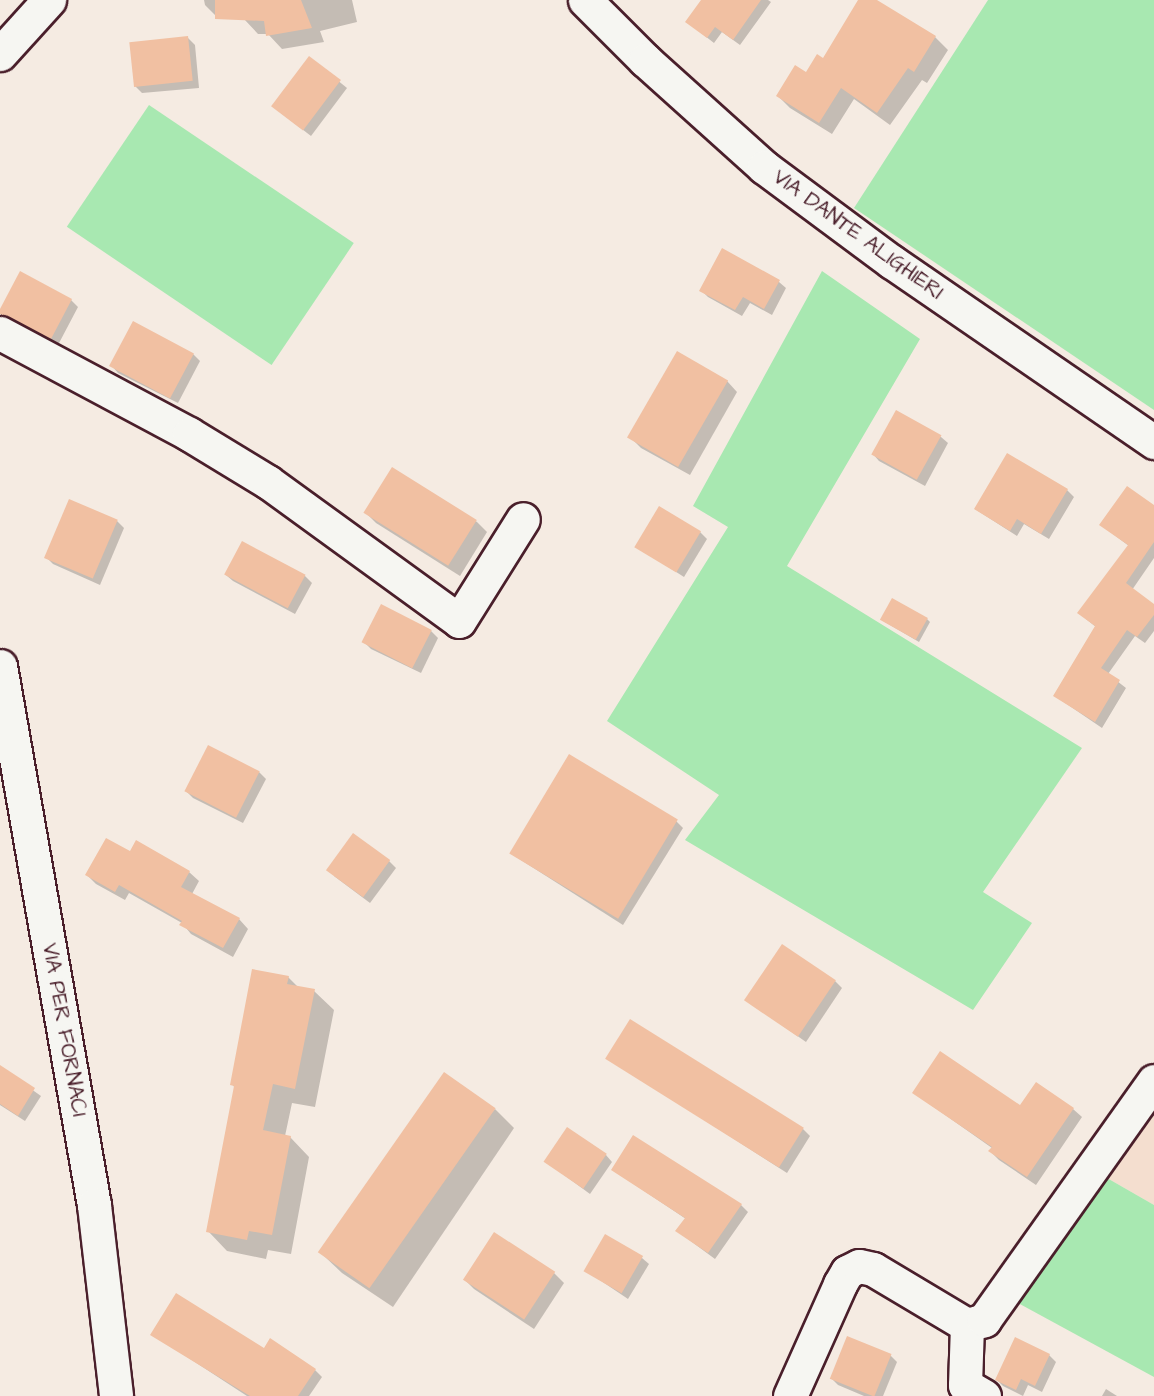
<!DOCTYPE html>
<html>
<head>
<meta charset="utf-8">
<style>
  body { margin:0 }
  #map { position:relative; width:1154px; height:1396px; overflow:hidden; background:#f5ebe2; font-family:"Architects Daughter",sans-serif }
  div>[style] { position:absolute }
  .built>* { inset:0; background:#f4decf }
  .green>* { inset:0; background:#a8e8b1; transform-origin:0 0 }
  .shadow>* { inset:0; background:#0003 }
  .building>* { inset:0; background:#f1c0a2; transform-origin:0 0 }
  .roads { filter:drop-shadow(2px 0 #4a1f2b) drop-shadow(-2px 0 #4a1f2b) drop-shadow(0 2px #4a1f2b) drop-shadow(0 -2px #4a1f2b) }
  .minor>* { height:33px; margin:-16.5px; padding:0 16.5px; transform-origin:16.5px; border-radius:16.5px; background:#f6f6f2 }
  span { translate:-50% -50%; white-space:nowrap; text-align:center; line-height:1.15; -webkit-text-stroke:4.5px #f6f6f2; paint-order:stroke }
  .street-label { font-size:21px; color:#4a1f2b }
</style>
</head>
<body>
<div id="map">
  <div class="built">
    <i style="clip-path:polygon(1154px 1099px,1154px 1205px,1100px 1174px)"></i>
  </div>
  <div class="green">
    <i style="clip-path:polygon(988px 0,1154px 0,1154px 410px,854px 208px)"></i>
    <i style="left:149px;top:105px;width:247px;height:147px;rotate:34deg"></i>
    <i style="clip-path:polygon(822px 271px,920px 339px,787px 566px,1082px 748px,983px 892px,1032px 923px,973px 1010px,685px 840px,719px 795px,607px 721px,728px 527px,693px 506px)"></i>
    <i style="clip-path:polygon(1100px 1174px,1154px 1205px,1154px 1377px,1018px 1303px)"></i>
  </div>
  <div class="shadow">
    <i style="clip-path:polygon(204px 0,352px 0,357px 22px,320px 31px,324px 42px,282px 49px,268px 34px,258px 34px,244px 19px,219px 19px,205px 5px)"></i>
    <i style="clip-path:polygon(703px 0,768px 0,771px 2px,740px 45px,722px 32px,714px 43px,687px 22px)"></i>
    <i style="clip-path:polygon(860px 0,874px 0,935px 37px,948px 50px,927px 83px,922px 80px,890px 125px,854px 99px,832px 134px,790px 108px,778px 96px,823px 60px)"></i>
    <i style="clip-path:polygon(188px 38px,195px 45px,199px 88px,142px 93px,135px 86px)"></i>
    <i style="clip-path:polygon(310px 58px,347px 88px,311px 136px,281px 113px)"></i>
    <i style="clip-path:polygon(723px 250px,779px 282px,786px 288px,772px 315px,750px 303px,742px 316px,708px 297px,701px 290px)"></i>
    <i style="clip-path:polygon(21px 273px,71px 300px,78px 307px,58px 345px,17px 323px,5px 321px,0 316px)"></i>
    <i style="clip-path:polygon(193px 354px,200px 361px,178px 403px,118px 373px,112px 366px)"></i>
    <i style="clip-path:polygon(727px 381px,737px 392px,690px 475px,641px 448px,630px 437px)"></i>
    <i style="clip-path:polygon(896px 412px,941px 437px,948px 443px,925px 486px,879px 461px,873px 454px)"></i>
    <i style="clip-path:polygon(393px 469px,477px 522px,487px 532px,460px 576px,376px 523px,366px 513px)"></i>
    <i style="clip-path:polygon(1067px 490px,1074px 497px,1049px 539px,1024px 524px,1017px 536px,975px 509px)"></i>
    <i style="clip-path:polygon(70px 501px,117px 521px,124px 528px,100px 585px,53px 564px,46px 557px)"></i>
    <i style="clip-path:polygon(1154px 506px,1154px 558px,1132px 590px,1154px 606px,1154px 631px,1145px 643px,1135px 636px,1108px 674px,1126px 688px,1102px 728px,1055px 696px,1096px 627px,1086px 619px,1129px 546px,1101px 525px)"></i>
    <i style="clip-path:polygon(700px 532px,707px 539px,684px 577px,637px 547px)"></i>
    <i style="clip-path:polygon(226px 575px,305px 576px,312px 583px,295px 614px,233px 581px)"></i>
    <i style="clip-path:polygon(927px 619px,930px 622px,919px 642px,885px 622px)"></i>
    <i style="clip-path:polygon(431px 631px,438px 638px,421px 673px,371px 649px,364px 642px)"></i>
    <i style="clip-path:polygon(259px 772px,266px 779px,243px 823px,193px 798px,186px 791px)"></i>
    <i style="clip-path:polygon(676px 821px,683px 828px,623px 925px,510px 853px)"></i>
    <i style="clip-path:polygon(130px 853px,189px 872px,199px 881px,192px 894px,239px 919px,248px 929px,233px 957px,191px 934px,182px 923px,129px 893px,125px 900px,96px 884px,87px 875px)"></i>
    <i style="clip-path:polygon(389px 861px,396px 868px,370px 903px,334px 876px)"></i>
    <i style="clip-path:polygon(288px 977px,298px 987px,314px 991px,334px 1010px,315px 1107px,292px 1103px,285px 1136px,290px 1137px,309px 1157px,291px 1254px,268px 1250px,266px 1259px,227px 1251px,208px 1231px,235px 1088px,232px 1084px)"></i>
    <i style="clip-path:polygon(835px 981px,842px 988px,806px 1042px,746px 1000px)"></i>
    <i style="clip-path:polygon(608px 1058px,803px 1129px,810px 1136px,787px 1173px)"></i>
    <i style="clip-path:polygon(0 1067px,41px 1096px,25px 1121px,0 1105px)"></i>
    <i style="clip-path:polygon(914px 1093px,1021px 1107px,1073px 1109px,1082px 1117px,1036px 1185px,999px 1160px,990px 1151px,992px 1148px)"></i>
    <i style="clip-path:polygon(495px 1109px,514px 1128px,393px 1307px,342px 1273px,322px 1254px)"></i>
    <i style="clip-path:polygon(606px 1155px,612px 1162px,590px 1194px,545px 1161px)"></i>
    <i style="clip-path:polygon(613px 1170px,741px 1205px,748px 1212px,715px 1259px,677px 1231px,686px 1219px)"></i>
    <i style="clip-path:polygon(642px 1258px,649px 1264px,628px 1299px,585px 1270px)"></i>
    <i style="clip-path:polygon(554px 1273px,564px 1283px,534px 1329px,474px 1289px,464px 1279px)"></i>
    <i style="clip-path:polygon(152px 1334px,264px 1350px,315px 1370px,322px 1377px,309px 1396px,247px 1396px)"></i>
    <i style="clip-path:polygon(890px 1355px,897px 1362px,883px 1396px,864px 1396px,838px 1385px,832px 1379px)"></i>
    <i style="clip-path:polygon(1049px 1355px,1056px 1362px,1042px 1392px,1028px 1385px,1023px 1396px,1003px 1386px,996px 1379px)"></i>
    <i style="clip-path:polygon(1106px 1389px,1117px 1396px,1102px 1396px)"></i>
  </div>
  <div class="building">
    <i style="clip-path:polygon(215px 0,301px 0,312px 28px,266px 36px,264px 21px,215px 19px)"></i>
    <i style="clip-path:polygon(701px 0,761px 0,733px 40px,715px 27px,707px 38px,685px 22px)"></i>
    <i style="clip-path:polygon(858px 0,877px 0,936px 36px,914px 72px,908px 68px,877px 113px,841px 88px,819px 123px,776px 96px,795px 65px,806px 72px,817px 54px,823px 58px)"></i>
    <i style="left:188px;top:36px;width:45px;height:59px;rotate:84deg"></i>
    <i style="left:309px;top:56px;width:40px;height:63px;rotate:37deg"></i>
    <i style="clip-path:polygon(722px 248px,780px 280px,764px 309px,743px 297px,735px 310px,699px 291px)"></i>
    <i style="clip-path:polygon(20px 271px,72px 299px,51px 339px,0 314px,0 309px)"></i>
    <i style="left:133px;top:321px;width:69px;height:51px;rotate:28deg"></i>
    <i style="left:677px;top:351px;width:59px;height:100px;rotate:30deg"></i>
    <i style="left:896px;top:410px;width:52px;height:51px;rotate:29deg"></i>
    <i style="clip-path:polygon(1007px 453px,1068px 489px,1041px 534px,1017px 519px,1010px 531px,974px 509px)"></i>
    <i style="left:392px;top:467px;width:100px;height:54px;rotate:32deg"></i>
    <i style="clip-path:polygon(1127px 486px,1154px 505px,1154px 542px,1126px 583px,1154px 604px,1154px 615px,1137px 637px,1127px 630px,1101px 668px,1120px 680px,1095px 722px,1053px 696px,1095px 626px,1077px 613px,1128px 545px,1099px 525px)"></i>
    <i style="left:69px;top:499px;width:53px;height:64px;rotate:23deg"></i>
    <i style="left:659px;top:506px;width:49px;height:48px;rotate:31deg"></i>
    <i style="left:242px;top:541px;width:72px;height:38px;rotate:28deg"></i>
    <i style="left:892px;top:598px;width:41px;height:25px;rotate:29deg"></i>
    <i style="left:381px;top:604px;width:57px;height:43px;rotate:27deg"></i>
    <i style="left:208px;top:745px;width:58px;height:52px;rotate:27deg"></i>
    <i style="left:569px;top:754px;width:127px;height:116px;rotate:31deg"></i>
    <i style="left:353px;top:833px;width:46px;height:46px;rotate:36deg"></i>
    <i style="clip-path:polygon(106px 838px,130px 851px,136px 840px,190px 871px,181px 887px,240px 918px,223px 948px,179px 925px,182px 921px,119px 885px,115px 892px,85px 875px)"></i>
    <i style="left:782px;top:944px;width:65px;height:68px;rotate:34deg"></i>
    <i style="clip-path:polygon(252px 969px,289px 976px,287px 984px,315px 989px,295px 1089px,273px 1084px,263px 1130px,291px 1136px,272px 1235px,249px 1231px,247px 1240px,206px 1232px,234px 1086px,230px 1085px)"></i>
    <i style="left:630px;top:1019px;width:205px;height:47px;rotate:32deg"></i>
    <i style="clip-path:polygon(940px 1051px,1020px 1105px,1036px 1082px,1074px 1108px,1027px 1177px,988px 1151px,992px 1147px,912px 1093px)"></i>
    <i style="clip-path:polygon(0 1065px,35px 1088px,18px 1116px,0 1104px)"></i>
    <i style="left:444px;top:1072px;width:63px;height:220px;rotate:35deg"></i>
    <i style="left:567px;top:1127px;width:48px;height:42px;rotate:34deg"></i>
    <i style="clip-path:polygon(633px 1135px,742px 1204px,708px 1253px,675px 1231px,685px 1218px,611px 1170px)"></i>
    <i style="left:494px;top:1232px;width:73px;height:57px;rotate:33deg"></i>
    <i style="left:605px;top:1234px;width:44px;height:43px;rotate:30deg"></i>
    <i style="clip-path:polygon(176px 1293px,264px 1348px,270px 1338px,316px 1369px,298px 1396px,250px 1396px,150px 1335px)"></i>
    <i style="left:847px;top:1336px;width:48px;height:46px;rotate:22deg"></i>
    <i style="clip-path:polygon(1015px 1337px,1050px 1354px,1035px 1386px,1021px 1379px,1016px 1390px,995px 1380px)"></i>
  </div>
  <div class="roads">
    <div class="minor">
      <i style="left:585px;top:0;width:85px;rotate:45deg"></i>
      <i style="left:645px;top:60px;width:160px;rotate:42deg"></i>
      <i style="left:764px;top:167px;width:159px;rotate:36.6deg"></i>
      <i style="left:892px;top:262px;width:318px;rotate:34.5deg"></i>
      <i style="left:0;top:54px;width:73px;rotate:-47.8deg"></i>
      <i style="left:0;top:333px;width:214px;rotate:28.1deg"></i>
      <i style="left:189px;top:434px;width:92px;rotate:31.3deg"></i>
      <i style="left:268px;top:482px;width:236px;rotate:36deg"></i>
      <i style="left:459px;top:621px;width:120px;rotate:-57.9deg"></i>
      <i style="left:0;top:666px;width:547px;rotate:80.11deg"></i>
      <i style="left:94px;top:1205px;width:192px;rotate:83.4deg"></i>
      <i style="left:967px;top:1325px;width:60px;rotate:91.9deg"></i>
      <i style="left:965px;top:1385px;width:22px;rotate:30deg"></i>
      <i style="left:790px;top:1396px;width:123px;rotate:-65.9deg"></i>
      <i style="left:840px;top:1284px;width:14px;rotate:-60deg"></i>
      <i style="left:847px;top:1272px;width:13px;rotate:-27deg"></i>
      <i style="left:859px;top:1266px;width:14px;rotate:12deg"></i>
      <i style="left:873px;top:1269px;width:109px;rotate:30.8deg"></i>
      <i style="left:967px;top:1325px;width:18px;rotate:-16deg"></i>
      <i style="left:984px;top:1320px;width:293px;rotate:-54.6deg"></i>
    </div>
  </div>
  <div class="street-label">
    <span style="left:858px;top:235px;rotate:36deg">VIA DANTE ALIGHIERI</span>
    <span style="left:64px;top:1030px;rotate:80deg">VIA PER FORNACI</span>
  </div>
</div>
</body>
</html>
